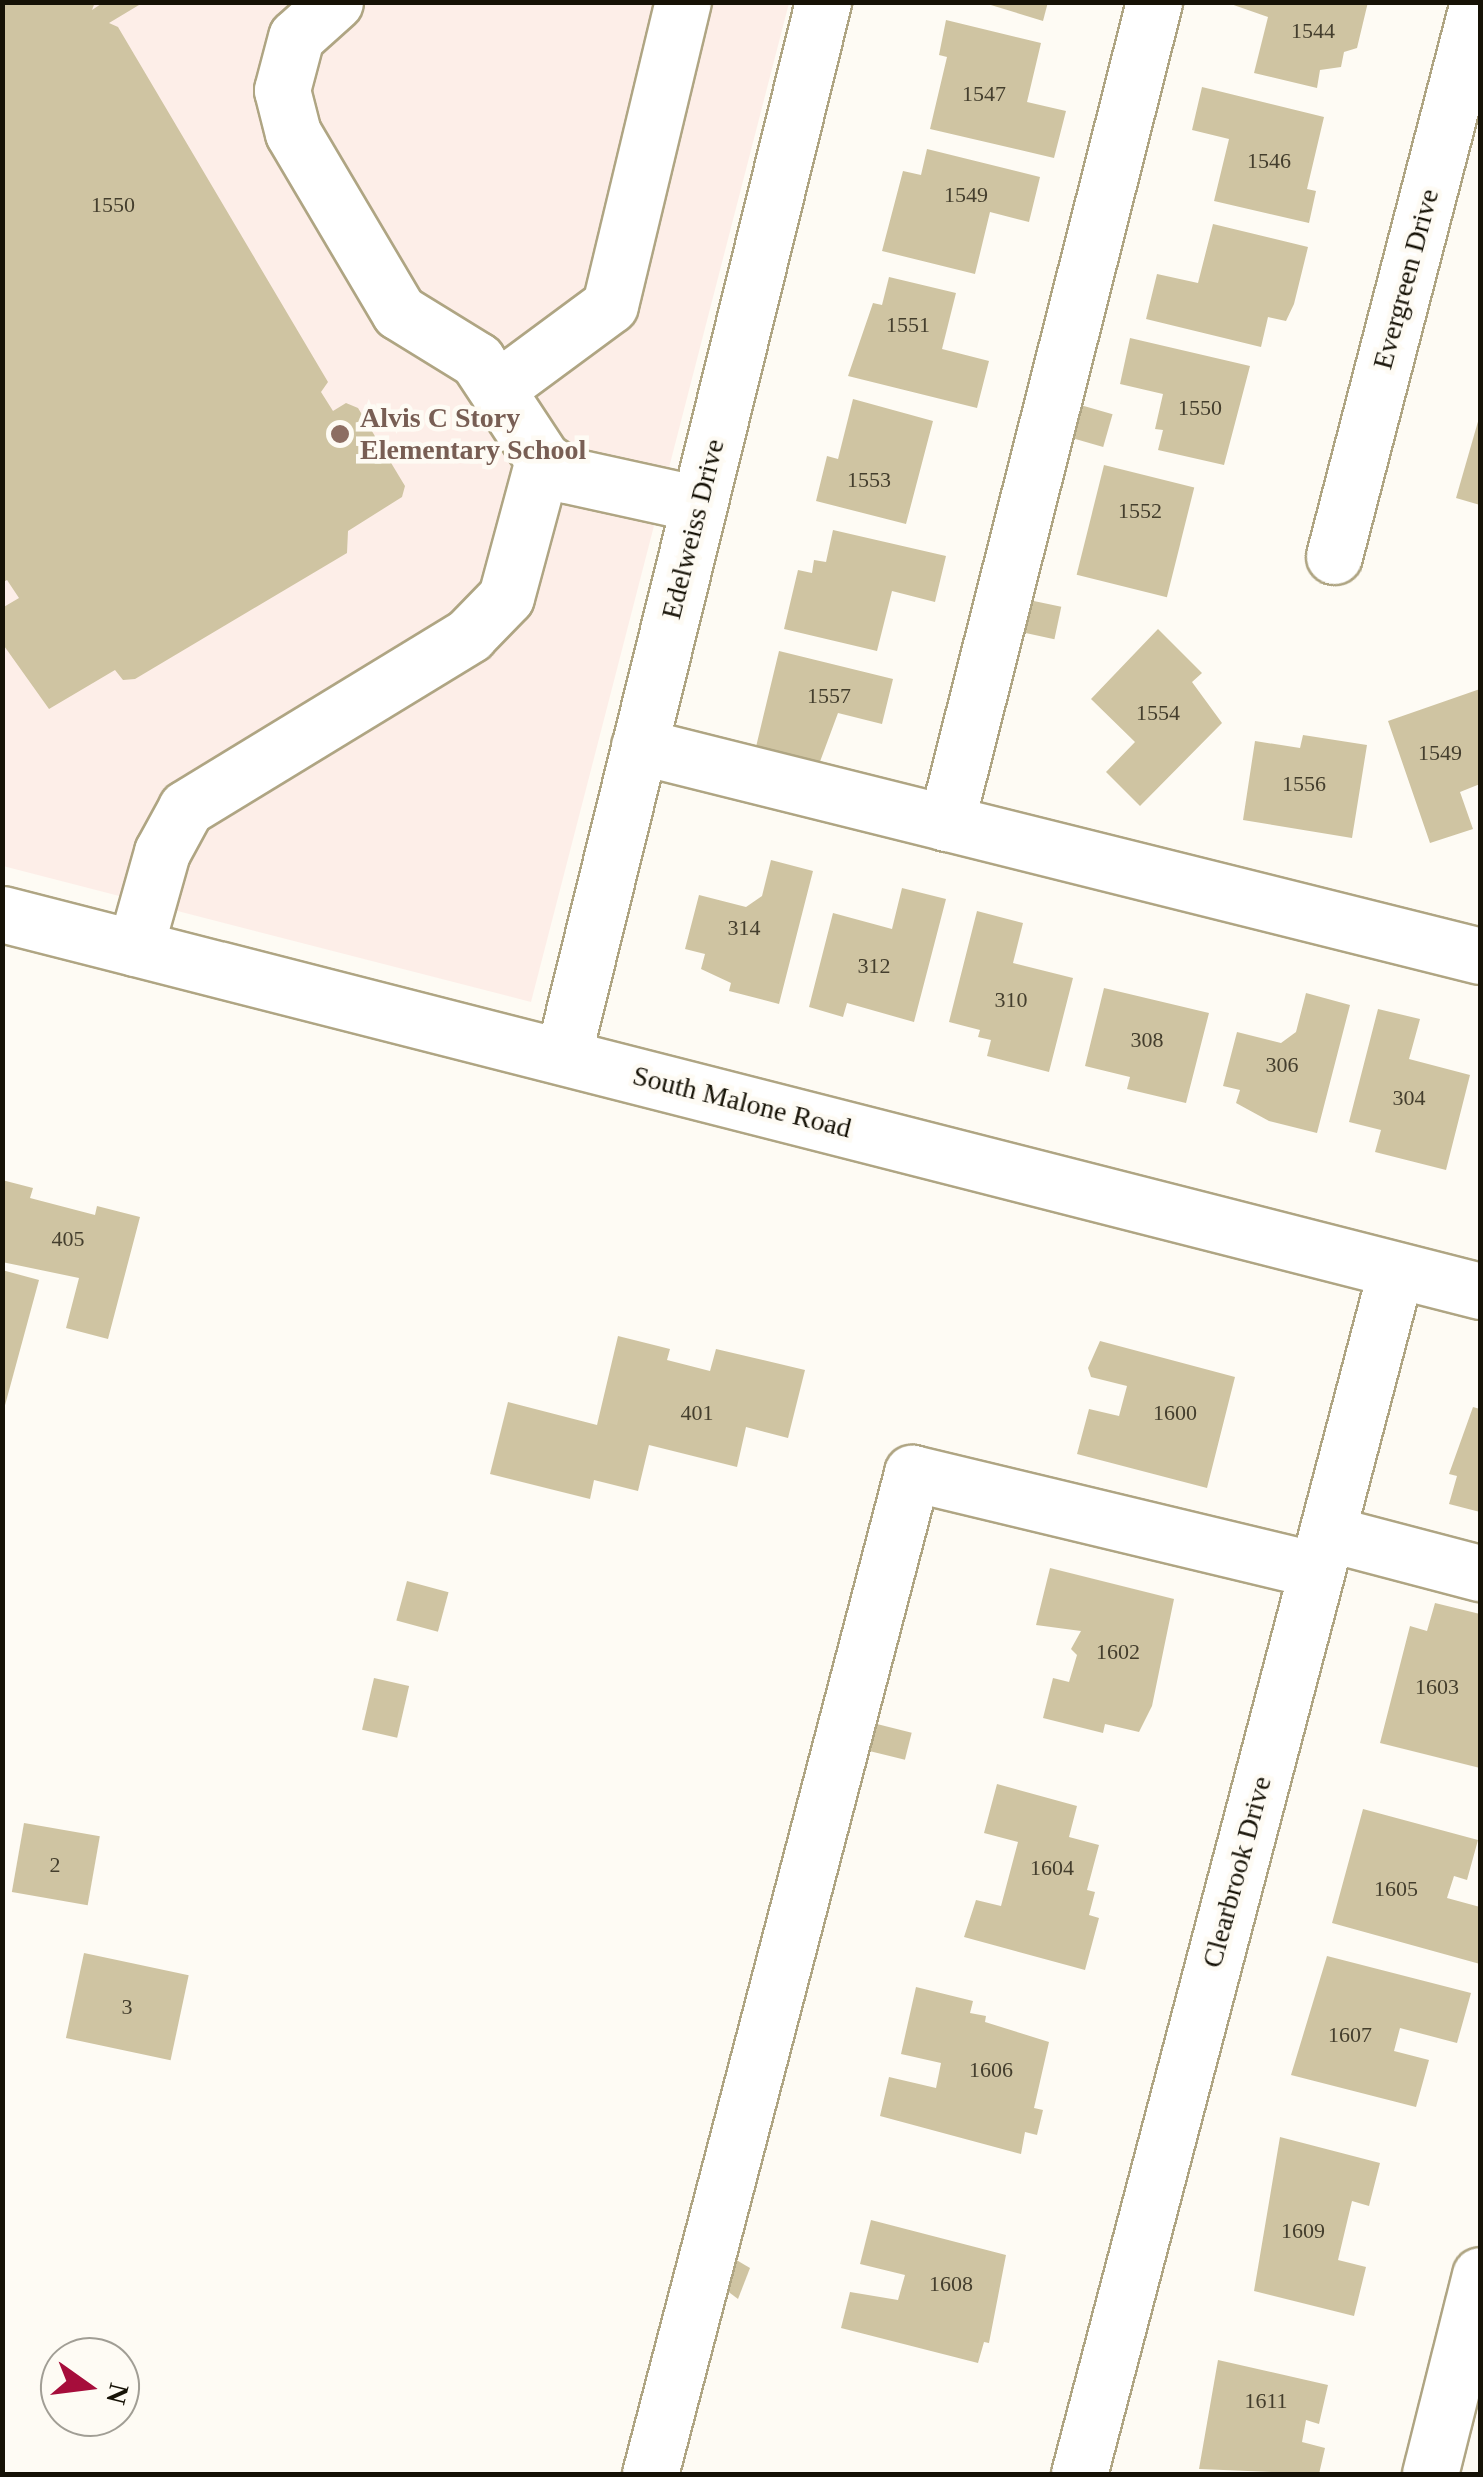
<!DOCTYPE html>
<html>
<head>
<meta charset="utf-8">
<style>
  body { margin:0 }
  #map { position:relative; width:1483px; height:2477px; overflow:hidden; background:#fefbf4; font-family:"Times New Roman",serif }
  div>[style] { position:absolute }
  .industrial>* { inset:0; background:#fdeee8 }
  .building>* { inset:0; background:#cfc4a2; transform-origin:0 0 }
  .roads { filter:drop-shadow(2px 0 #afa583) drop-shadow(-2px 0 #afa583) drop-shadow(0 2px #afa583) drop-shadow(0 -2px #afa583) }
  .minor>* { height:55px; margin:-27.5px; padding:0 27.5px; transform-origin:27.5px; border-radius:27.5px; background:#fff }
  .dots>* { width:28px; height:28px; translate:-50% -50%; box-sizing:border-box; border:5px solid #fefbf4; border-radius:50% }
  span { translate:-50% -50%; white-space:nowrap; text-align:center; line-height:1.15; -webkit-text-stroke:9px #fefbf4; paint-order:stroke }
  .number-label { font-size:22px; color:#443e2d }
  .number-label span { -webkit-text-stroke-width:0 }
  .street-label { font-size:28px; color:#161206 }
  .education-label { font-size:28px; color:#785e54; font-weight:700 }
  .left { translate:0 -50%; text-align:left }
  .frame { position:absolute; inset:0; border:5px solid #161206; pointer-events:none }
  .north { position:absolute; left:40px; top:2337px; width:100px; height:100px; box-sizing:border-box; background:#fefbf4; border:2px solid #a19e95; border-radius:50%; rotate:104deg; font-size:28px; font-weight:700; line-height:40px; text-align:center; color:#161206 }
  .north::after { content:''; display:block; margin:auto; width:35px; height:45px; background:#a60d3b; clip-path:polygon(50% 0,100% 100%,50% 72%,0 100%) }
</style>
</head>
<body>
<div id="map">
  <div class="industrial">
    <i style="clip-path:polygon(2px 3px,789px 3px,531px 1002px,3px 866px)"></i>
  </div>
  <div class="building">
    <i style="clip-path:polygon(2px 2px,95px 2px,92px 10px,104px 2px,144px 2px,109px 23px,118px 27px,328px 382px,321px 392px,333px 411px,346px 403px,358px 408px,405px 486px,402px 497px,348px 531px,347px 553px,135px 679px,123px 680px,115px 670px,49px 709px,2px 643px,2px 608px,19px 598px,7px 580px,2px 583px)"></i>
    <i style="clip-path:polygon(981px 2px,1048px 2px,1043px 21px)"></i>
    <i style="clip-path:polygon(1225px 2px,1368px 2px,1357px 48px,1344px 52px,1341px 67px,1320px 70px,1317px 88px,1254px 73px,1268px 17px)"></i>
    <i style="clip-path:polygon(946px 20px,1041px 43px,1027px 102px,1066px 111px,1054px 158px,930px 129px,947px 57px,939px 55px)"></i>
    <i style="clip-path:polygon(1202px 87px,1324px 117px,1307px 189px,1316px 191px,1309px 223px,1214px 201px,1229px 139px,1192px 130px)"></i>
    <i style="clip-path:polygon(927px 149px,1040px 177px,1029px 222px,990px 212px,975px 274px,882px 251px,903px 171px,921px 175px)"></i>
    <i style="clip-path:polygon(1213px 224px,1308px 247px,1294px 304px,1286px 321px,1268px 317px,1261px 347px,1146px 319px,1157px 274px,1198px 283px)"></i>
    <i style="clip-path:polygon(889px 277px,956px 293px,942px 349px,989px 361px,977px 408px,848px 376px,873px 303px,882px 305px)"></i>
    <i style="clip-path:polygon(1130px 338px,1250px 366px,1224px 465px,1158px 450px,1163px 430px,1155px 429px,1163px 394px,1120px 384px)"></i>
    <i style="clip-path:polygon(853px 399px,933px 421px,906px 524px,816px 501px,827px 456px,838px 459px)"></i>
    <i style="left:1077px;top:404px;width:37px;height:34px;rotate:16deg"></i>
    <i style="clip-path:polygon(1479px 418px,1480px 418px,1480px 505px,1456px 498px)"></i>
    <i style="left:1104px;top:465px;width:93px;height:113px;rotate:14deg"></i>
    <i style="clip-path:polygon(833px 530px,946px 556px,935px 602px,892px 591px,877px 651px,784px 629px,798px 570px,812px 573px,814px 560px,826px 562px)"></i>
    <i style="left:1029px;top:600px;width:33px;height:33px;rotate:12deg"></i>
    <i style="clip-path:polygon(1158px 629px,1202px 673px,1192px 682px,1222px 723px,1140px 806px,1106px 772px,1135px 742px,1091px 699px)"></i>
    <i style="clip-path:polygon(779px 651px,893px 679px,882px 724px,838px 713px,818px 767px,755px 751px)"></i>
    <i style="clip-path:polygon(1480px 689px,1480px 784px,1460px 792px,1473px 829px,1430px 843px,1388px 721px)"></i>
    <i style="clip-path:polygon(1303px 735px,1367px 745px,1352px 838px,1243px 820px,1255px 741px,1300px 748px)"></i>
    <i style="clip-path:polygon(771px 860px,813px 871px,779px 1004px,729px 991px,731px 983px,701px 969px,705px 954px,685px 949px,699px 895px,746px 907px,762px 896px)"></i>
    <i style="clip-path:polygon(902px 888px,946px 899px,914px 1022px,847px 1003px,843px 1017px,809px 1007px,833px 913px,892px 929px)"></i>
    <i style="clip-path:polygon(977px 911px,1023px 923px,1013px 963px,1073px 978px,1049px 1072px,987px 1056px,991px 1040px,978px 1037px,980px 1030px,949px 1022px)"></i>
    <i style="clip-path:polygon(1104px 988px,1209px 1013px,1186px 1103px,1127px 1089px,1130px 1077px,1085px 1066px)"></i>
    <i style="clip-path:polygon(1306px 993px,1350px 1005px,1317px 1133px,1269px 1121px,1236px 1103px,1240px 1090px,1223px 1086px,1237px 1032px,1281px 1043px,1296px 1032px)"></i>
    <i style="clip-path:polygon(1378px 1009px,1420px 1019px,1409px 1059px,1470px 1075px,1446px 1170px,1375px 1152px,1381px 1130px,1349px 1122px)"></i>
    <i style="clip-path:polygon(2px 1180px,33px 1188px,30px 1198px,95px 1215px,97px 1206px,140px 1217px,108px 1339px,66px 1328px,79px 1278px,2px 1262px)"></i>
    <i style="clip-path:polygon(2px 1270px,39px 1280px,4px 1409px,2px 1409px)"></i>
    <i style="clip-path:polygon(618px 1336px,670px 1349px,667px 1360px,710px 1371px,716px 1349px,805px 1370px,788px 1438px,746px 1427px,737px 1467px,649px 1445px,638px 1491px,594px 1480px,590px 1499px,490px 1474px,508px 1402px,597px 1425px)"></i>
    <i style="clip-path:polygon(1100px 1341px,1235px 1377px,1207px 1488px,1077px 1454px,1089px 1409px,1119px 1416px,1127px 1386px,1091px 1377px,1088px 1368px)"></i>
    <i style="clip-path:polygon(1473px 1407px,1480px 1409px,1480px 1512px,1449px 1504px,1457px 1476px,1449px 1474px)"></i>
    <i style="clip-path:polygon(1050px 1568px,1174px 1599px,1152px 1706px,1139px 1732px,1105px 1724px,1103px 1733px,1043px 1718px,1053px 1678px,1069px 1682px,1077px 1655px,1071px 1649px,1081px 1631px,1036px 1625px)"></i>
    <i style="left:407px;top:1581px;width:43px;height:41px;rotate:15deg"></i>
    <i style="clip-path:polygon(1435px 1603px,1480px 1614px,1480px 1768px,1380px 1743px,1410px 1626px,1427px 1631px)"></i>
    <i style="left:374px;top:1678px;width:36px;height:53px;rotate:13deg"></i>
    <i style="left:869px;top:1722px;width:44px;height:28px;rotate:14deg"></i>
    <i style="clip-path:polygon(997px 1784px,1077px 1806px,1069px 1837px,1099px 1845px,1087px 1890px,1095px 1892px,1089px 1915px,1099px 1918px,1085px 1970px,964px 1937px,976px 1900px,1001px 1906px,1018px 1842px,984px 1833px)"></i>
    <i style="clip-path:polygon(1363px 1809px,1478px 1840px,1467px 1880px,1454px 1876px,1447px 1898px,1480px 1907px,1480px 1964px,1332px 1923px)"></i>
    <i style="left:24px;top:1823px;width:77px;height:70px;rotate:10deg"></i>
    <i style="left:84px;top:1953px;width:107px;height:87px;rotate:12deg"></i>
    <i style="clip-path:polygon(1327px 1956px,1471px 1993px,1457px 2043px,1400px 2028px,1394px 2051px,1429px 2060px,1416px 2107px,1291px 2075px)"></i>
    <i style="clip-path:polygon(916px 1987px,973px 2001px,970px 2013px,986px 2016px,985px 2022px,1049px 2042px,1034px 2108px,1043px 2110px,1037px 2135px,1025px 2132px,1021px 2154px,880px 2116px,889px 2077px,936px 2088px,941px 2063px,901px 2054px)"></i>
    <i style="clip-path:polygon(1280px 2137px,1380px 2163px,1369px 2206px,1352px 2201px,1338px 2260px,1366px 2267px,1354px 2316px,1254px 2291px)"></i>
    <i style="clip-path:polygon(871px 2220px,1006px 2255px,989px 2343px,984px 2342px,978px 2363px,841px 2328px,850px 2292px,898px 2300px,905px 2275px,860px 2264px)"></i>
    <i style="clip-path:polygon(733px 2258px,750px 2268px,738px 2299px,722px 2287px)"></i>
    <i style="clip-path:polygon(1218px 2360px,1328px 2385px,1319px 2424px,1306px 2420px,1302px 2442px,1325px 2448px,1319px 2474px,1199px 2469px)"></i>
  </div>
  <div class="roads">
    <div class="minor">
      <i style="left:335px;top:2px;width:52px;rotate:138.1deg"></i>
      <i style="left:296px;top:37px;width:55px;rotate:104.8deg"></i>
      <i style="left:282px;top:90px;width:44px;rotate:75.7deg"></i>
      <i style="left:293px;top:133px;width:208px;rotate:59.4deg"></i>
      <i style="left:399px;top:312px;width:92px;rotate:31.6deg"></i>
      <i style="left:477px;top:360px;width:120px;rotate:56.6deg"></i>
      <i style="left:543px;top:460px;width:28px;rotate:32deg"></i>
      <i style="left:567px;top:475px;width:135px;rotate:12.4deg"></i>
      <i style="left:498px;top:388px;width:139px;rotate:-36.5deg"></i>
      <i style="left:610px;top:305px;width:312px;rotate:-76.5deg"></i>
      <i style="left:1334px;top:556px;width:572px;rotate:-75.43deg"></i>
      <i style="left:639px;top:746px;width:867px;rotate:14.02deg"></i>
      <i style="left:946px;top:823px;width:847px;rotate:-75.78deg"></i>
      <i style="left:2px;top:914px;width:1525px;rotate:14.31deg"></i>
      <i style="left:135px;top:948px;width:100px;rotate:-74.3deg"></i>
      <i style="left:162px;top:852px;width:50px;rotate:-61.4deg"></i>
      <i style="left:186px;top:808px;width:332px;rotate:-31.4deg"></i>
      <i style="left:469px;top:635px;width:53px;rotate:-45.8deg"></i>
      <i style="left:506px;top:597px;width:142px;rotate:-74.9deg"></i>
      <i style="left:563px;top:1056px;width:1086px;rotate:-76.14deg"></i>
      <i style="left:1327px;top:1533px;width:158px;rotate:14.7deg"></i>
      <i style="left:650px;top:2474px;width:1035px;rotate:-75.33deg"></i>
      <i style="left:912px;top:1473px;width:415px;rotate:13.5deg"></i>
      <i style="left:1079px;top:2474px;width:1245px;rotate:-75.25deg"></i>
      <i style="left:1430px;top:2474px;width:205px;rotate:-75.9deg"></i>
    </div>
  </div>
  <div class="dots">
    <i style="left:340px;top:434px;background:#8d6e63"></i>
  </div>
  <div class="number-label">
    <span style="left:1313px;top:31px">1544</span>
    <span style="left:984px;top:94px">1547</span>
    <span style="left:1269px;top:161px">1546</span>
    <span style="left:966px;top:195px">1549</span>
    <span style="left:113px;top:205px">1550</span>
    <span style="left:908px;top:325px">1551</span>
    <span style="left:1200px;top:408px">1550</span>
    <span style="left:869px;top:480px">1553</span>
    <span style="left:1140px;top:511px">1552</span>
    <span style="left:829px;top:696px">1557</span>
    <span style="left:1158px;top:713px">1554</span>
    <span style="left:1440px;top:753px">1549</span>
    <span style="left:1304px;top:784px">1556</span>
    <span style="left:744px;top:928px">314</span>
    <span style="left:874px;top:966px">312</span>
    <span style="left:1011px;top:1000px">310</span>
    <span style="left:1147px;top:1040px">308</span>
    <span style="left:1282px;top:1065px">306</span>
    <span style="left:1409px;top:1098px">304</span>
    <span style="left:68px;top:1239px">405</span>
    <span style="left:697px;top:1413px">401</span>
    <span style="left:1175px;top:1413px">1600</span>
    <span style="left:1118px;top:1652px">1602</span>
    <span style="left:1437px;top:1687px">1603</span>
    <span style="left:55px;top:1865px">2</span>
    <span style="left:1052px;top:1868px">1604</span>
    <span style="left:1396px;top:1889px">1605</span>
    <span style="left:127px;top:2007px">3</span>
    <span style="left:1350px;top:2035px">1607</span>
    <span style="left:991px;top:2070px">1606</span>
    <span style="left:1303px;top:2231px">1609</span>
    <span style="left:951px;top:2284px">1608</span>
    <span style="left:1266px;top:2401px">1611</span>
  </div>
  <div class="street-label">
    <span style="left:1406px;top:279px;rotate:-75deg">Evergreen Drive</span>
    <span style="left:693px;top:529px;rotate:-76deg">Edelweiss Drive</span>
    <span style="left:742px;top:1102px;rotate:14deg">South Malone Road</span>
    <span style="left:1237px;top:1872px;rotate:-75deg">Clearbrook Drive</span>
  </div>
  <div class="education-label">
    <span class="left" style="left:360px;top:434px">Alvis C Story<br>Elementary School</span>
  </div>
  <div class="frame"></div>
  <div class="north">N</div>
</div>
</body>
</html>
